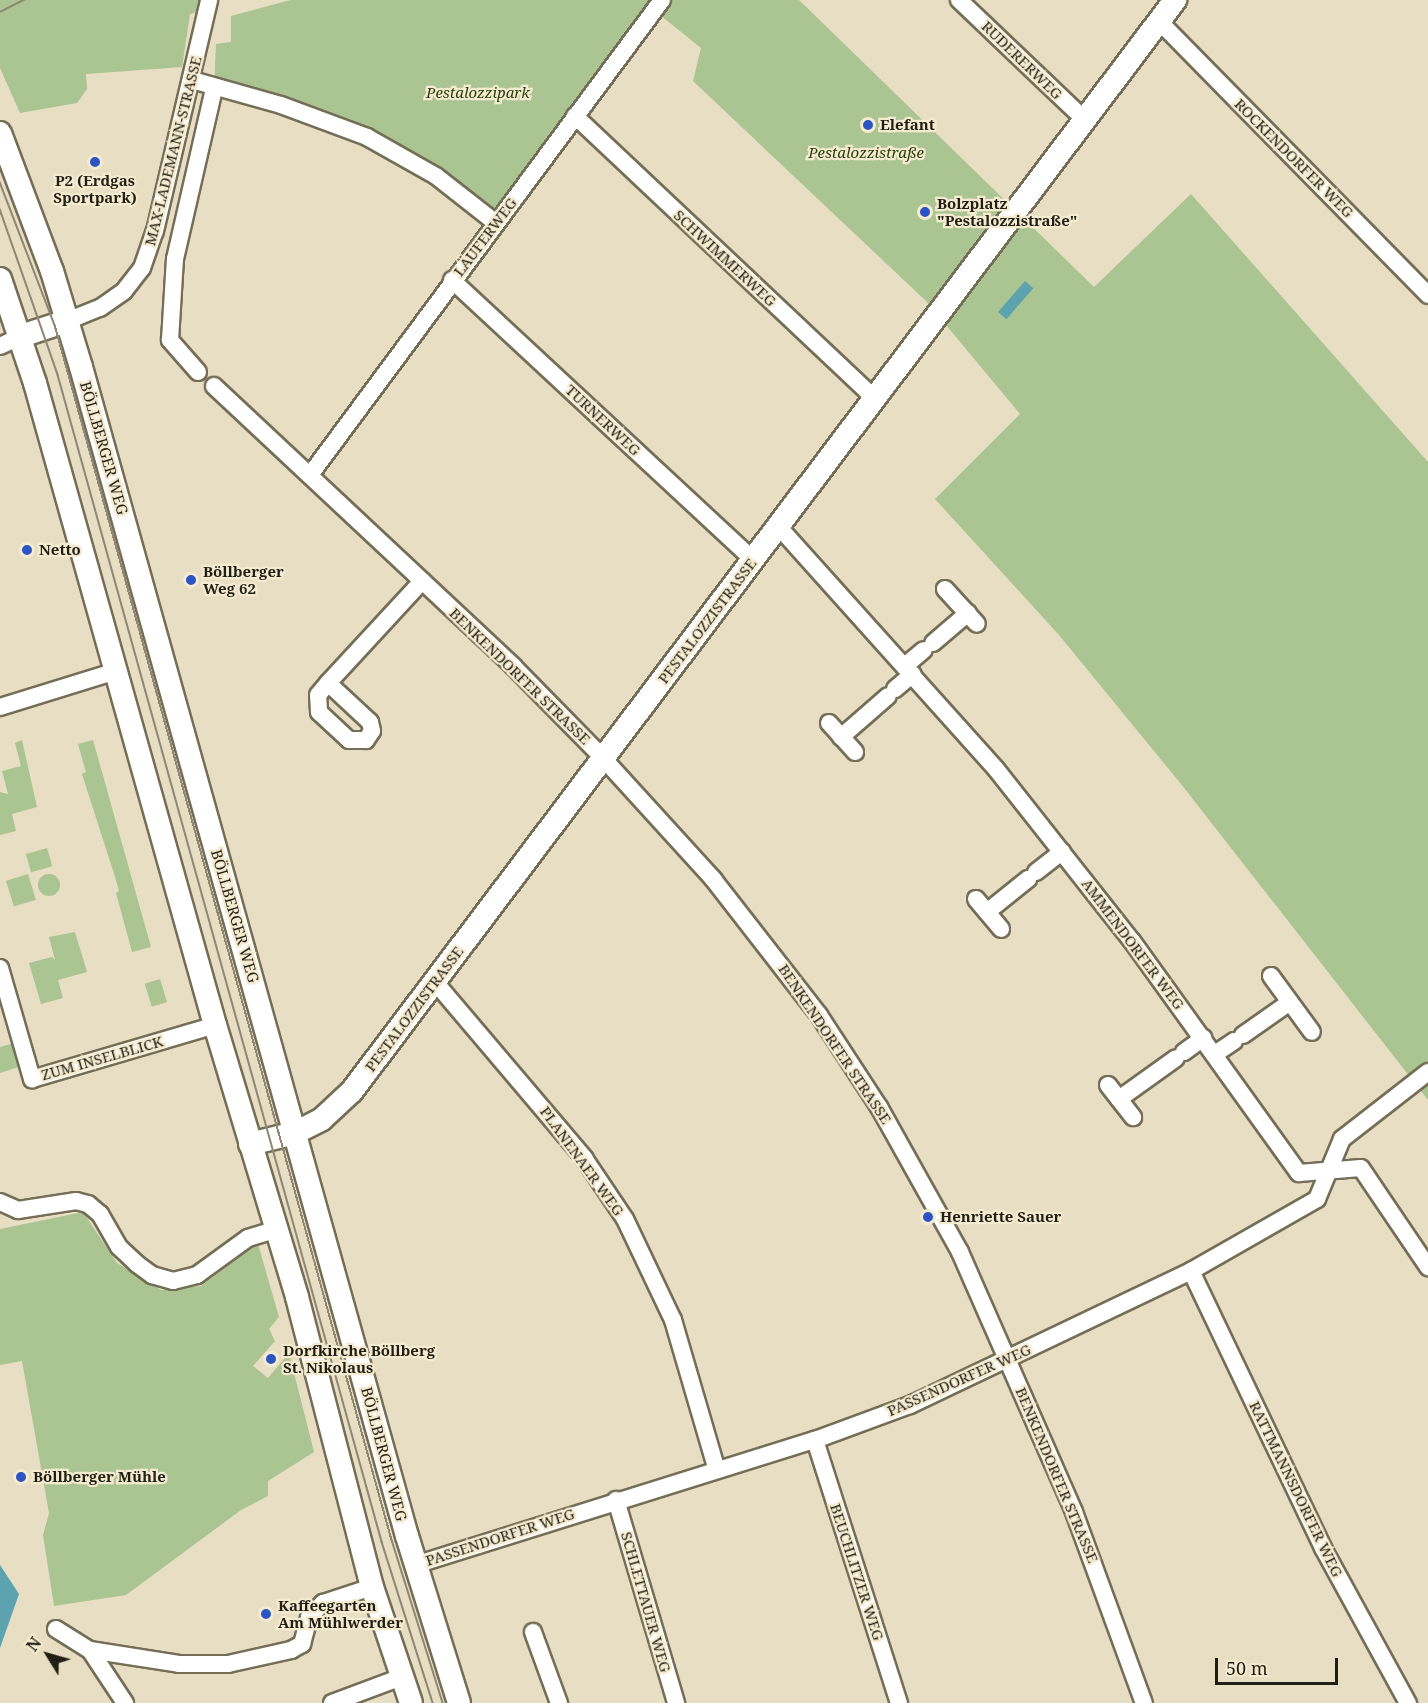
<!DOCTYPE html>
<html>
<head>
<meta charset="utf-8">
<style>
  body { margin:0 }
  #map { position:relative; width:1428px; height:1703px; overflow:hidden; background:#e7dec3; font-family:"Noto Serif",serif }
  div>[style] { position:absolute }
  .green>* { inset:0; background:#aac492; transform-origin:0 0 }
  .round { border-radius:50% }
  .water>* { inset:0; background:#5ca2af; transform-origin:0 0 }
  .roads { filter:drop-shadow(2px 0 #756e56) drop-shadow(-2px 0 #756e56) drop-shadow(0 2px #756e56) drop-shadow(0 -2px #756e56) }
  .street>* { height:16px; margin:-8px; padding:0 8px; transform-origin:8px; border-radius:8px; background:#fff }
  .secondary>* { height:22px; margin:-11px; padding:0 11px; transform-origin:11px; border-radius:11px; background:#fff }
  .tram>* { height:1.5px; margin:-0.75px; padding:0 0.75px; transform-origin:0.75px; border-radius:0.75px; background:#8e8774 }
  .dots>* { width:16px; height:16px; translate:-50% -50%; box-sizing:border-box; border:3px solid #f4ebd0; border-radius:50% }
  span { translate:-50% -50%; white-space:nowrap; text-align:center; line-height:1.15; -webkit-text-stroke:4.5px #f4ebd0; paint-order:stroke }
  .street-label { font-size:15px; color:#211e14 }
  .park-label { font-size:15px; color:#29400a; font-style:italic }
  .poi-label { font-size:15px; color:#211e14; font-weight:700 }
  .left { translate:0 -50%; text-align:left }
  .north { position:absolute; left:18px; top:1625px; width:60px; height:60px; -webkit-text-stroke:4px #f4ebd0; paint-order:stroke; rotate:307deg; font-size:16px; font-weight:700; line-height:24px; text-align:center; color:#211e14 }
  .north::after { content:''; display:block; margin:auto; width:21px; height:27px; background:#211e14; clip-path:polygon(50% 0,100% 100%,50% 72%,0 100%) }
  .scale { position:absolute; left:1215px; top:1658px; width:123px; height:27px; box-sizing:border-box; border:3px solid #211e14; border-top:0; padding-left:8px; font-size:18px; line-height:21px; white-space:nowrap; color:#211e14; -webkit-text-stroke:4px #f4ebd0; paint-order:stroke }
</style>
</head>
<body>
<div id="map">
  <div class="green">
    <i style="clip-path:polygon(0 0,202px 0,199px 12px,190px 14px,182px 67px,86px 74px,87px 89px,77px 103px,20px 113px,0 68px)"></i>
    <i style="clip-path:polygon(291px 0,799px 0,1094px 287px,1191px 194px,1428px 462px,1428px 1100px,1181px 784px,1059px 635px,935px 499px,1020px 414px,926px 301px,693px 81px,701px 48px,655px 11px,496px 223px,398px 153px,214px 89px,216px 44px,231px 42px,231px 16px)"></i>
    <i style="clip-path:polygon(22px 740px,37px 807px,12px 814px,16px 831px,0 835px,0 792px,8px 794px,2px 771px,21px 766px,15px 743px)"></i>
    <i style="clip-path:polygon(93px 740px,151px 947px,132px 952px,116px 893px,119px 891px,116px 880px,82px 774px,86px 772px,78px 744px)"></i>
    <i style="left:47px;top:848px;width:19px;height:22px;rotate:74deg"></i>
    <i class="round" style="left:38px;top:874px;width:22px;height:22px"></i>
    <i style="left:28px;top:874px;width:27px;height:23px;rotate:73deg"></i>
    <i style="clip-path:polygon(75px 932px,87px 972px,58px 980px,63px 998px,41px 1004px,29px 963px,52px 957px,55px 960px,49px 937px)"></i>
    <i style="left:160px;top:979px;width:24px;height:16px;rotate:73deg"></i>
    <i style="clip-path:polygon(21px 1041px,28px 1064px,0 1073px,0 1047px)"></i>
    <i style="clip-path:polygon(83px 1212px,117px 1263px,161px 1290px,201px 1286px,258px 1244px,279px 1317px,269px 1329px,275px 1341px,253px 1366px,268px 1378px,289px 1353px,314px 1452px,268px 1481px,268px 1496px,241px 1510px,126px 1595px,54px 1606px,43px 1535px,49px 1513px,22px 1361px,0 1365px,0 1229px)"></i>
  </div>
  <div class="water">
    <i style="left:1025px;top:281px;width:11px;height:41px;rotate:41deg"></i>
    <i style="clip-path:polygon(0 1565px,19px 1594px,0 1648px)"></i>
  </div>
  <div class="roads">
    <div class="street">
      <i style="left:959px;top:0;width:174px;rotate:43.6deg"></i>
      <i style="left:1159px;top:21px;width:384px;rotate:45.5deg"></i>
      <i style="left:192px;top:80px;width:92px;rotate:15.7deg"></i>
      <i style="left:281px;top:105px;width:92px;rotate:20.4deg"></i>
      <i style="left:367px;top:137px;width:79px;rotate:29.5deg"></i>
      <i style="left:436px;top:176px;width:76px;rotate:38.1deg"></i>
      <i style="left:575px;top:116px;width:412px;rotate:43.3deg"></i>
      <i style="left:452px;top:280px;width:411px;rotate:42.9deg"></i>
      <i style="left:67px;top:321px;width:35px;rotate:-22deg"></i>
      <i style="left:100px;top:308px;width:29px;rotate:-35deg"></i>
      <i style="left:124px;top:291px;width:29px;rotate:-52deg"></i>
      <i style="left:142px;top:268px;width:39px;rotate:-71deg"></i>
      <i style="left:155px;top:231px;width:237px;rotate:-76.8deg"></i>
      <i style="left:0;top:346px;width:23px;rotate:-25deg"></i>
      <i style="left:198px;top:372px;width:43px;rotate:-131.2deg"></i>
      <i style="left:170px;top:340px;width:81px;rotate:-86.5deg"></i>
      <i style="left:175px;top:259px;width:174px;rotate:-77.1deg"></i>
      <i style="left:214px;top:386px;width:410px;rotate:43.1deg"></i>
      <i style="left:513px;top:666px;width:129px;rotate:45.6deg"></i>
      <i style="left:603px;top:758px;width:164px;rotate:47.7deg"></i>
      <i style="left:713px;top:879px;width:172px;rotate:52.1deg"></i>
      <i style="left:819px;top:1015px;width:110px;rotate:56.9deg"></i>
      <i style="left:879px;top:1107px;width:166px;rotate:60.8deg"></i>
      <i style="left:960px;top:1252px;width:284px;rotate:66.3deg"></i>
      <i style="left:1074px;top:1512px;width:203px;rotate:69.9deg"></i>
      <i style="left:310px;top:475px;width:591px;rotate:-53.46deg"></i>
      <i style="left:778px;top:526px;width:326px;rotate:48.1deg"></i>
      <i style="left:996px;top:769px;width:219px;rotate:51.7deg"></i>
      <i style="left:1132px;top:941px;width:286px;rotate:54.3deg"></i>
      <i style="left:1299px;top:1173px;width:62px;rotate:-4.6deg"></i>
      <i style="left:1361px;top:1168px;width:120px;rotate:55.9deg"></i>
      <i style="left:945px;top:589px;width:47px;rotate:47.6deg"></i>
      <i style="left:933px;top:643px;width:46px;rotate:-40.6deg"></i>
      <i style="left:906px;top:665px;width:23px;rotate:-40deg"></i>
      <i style="left:328px;top:683px;width:57px;rotate:42.9deg"></i>
      <i style="left:370px;top:722px;width:9px;rotate:77deg"></i>
      <i style="left:372px;top:731px;width:11px;rotate:124deg"></i>
      <i style="left:366px;top:740px;width:17px;rotate:180deg"></i>
      <i style="left:349px;top:740px;width:41px;rotate:-137deg"></i>
      <i style="left:319px;top:712px;width:17px;rotate:-93deg"></i>
      <i style="left:318px;top:695px;width:16px;rotate:-50deg"></i>
      <i style="left:328px;top:683px;width:139px;rotate:-47.3deg"></i>
      <i style="left:895px;top:689px;width:23px;rotate:-40deg"></i>
      <i style="left:0;top:707px;width:121px;rotate:-17.2deg"></i>
      <i style="left:829px;top:723px;width:39px;rotate:48deg"></i>
      <i style="left:841px;top:737px;width:62px;rotate:-41.1deg"></i>
      <i style="left:1036px;top:872px;width:33px;rotate:-38deg"></i>
      <i style="left:976px;top:899px;width:39px;rotate:50deg"></i>
      <i style="left:987px;top:912px;width:53px;rotate:-38.8deg"></i>
      <i style="left:0;top:968px;width:116px;rotate:73.9deg"></i>
      <i style="left:32px;top:1079px;width:191px;rotate:-16.4deg"></i>
      <i style="left:1271px;top:976px;width:69px;rotate:53.8deg"></i>
      <i style="left:435px;top:982px;width:231px;rotate:49.7deg"></i>
      <i style="left:584px;top:1158px;width:73px;rotate:56.1deg"></i>
      <i style="left:625px;top:1219px;width:112px;rotate:64.6deg"></i>
      <i style="left:673px;top:1320px;width:156px;rotate:73.7deg"></i>
      <i style="left:1243px;top:1035px;width:57px;rotate:-35.1deg"></i>
      <i style="left:1184px;top:1052px;width:24px;rotate:-36deg"></i>
      <i style="left:1215px;top:1054px;width:23px;rotate:-34deg"></i>
      <i style="left:1108px;top:1085px;width:41px;rotate:52deg"></i>
      <i style="left:1119px;top:1099px;width:70px;rotate:-35.7deg"></i>
      <i style="left:0;top:1202px;width:20px;rotate:24deg"></i>
      <i style="left:18px;top:1210px;width:59px;rotate:-8.8deg"></i>
      <i style="left:76px;top:1201px;width:12px;rotate:14deg"></i>
      <i style="left:88px;top:1204px;width:16px;rotate:40deg"></i>
      <i style="left:100px;top:1214px;width:38px;rotate:60deg"></i>
      <i style="left:119px;top:1247px;width:25px;rotate:43deg"></i>
      <i style="left:137px;top:1264px;width:19px;rotate:36deg"></i>
      <i style="left:152px;top:1275px;width:22px;rotate:16deg"></i>
      <i style="left:173px;top:1281px;width:25px;rotate:-14deg"></i>
      <i style="left:197px;top:1275px;width:63px;rotate:-36deg"></i>
      <i style="left:248px;top:1238px;width:30px;rotate:-17deg"></i>
      <i style="left:1191px;top:1271px;width:307px;rotate:64.5deg"></i>
      <i style="left:1323px;top:1548px;width:177px;rotate:61.3deg"></i>
      <i style="left:815px;top:1440px;width:276px;rotate:72.3deg"></i>
      <i style="left:616px;top:1500px;width:212px;rotate:73.5deg"></i>
      <i style="left:415px;top:1565px;width:419px;rotate:-17.4deg"></i>
      <i style="left:815px;top:1440px;width:101px;rotate:-20.2deg"></i>
      <i style="left:910px;top:1405px;width:311px;rotate:-25.5deg"></i>
      <i style="left:1191px;top:1271px;width:145px;rotate:-29.7deg"></i>
      <i style="left:1317px;top:1199px;width:65px;rotate:-67.4deg"></i>
      <i style="left:1342px;top:1139px;width:109px;rotate:-37.9deg"></i>
      <i style="left:56px;top:1629px;width:40px;rotate:32deg"></i>
      <i style="left:90px;top:1650px;width:64px;rotate:56.6deg"></i>
      <i style="left:533px;top:1632px;width:76px;rotate:69.9deg"></i>
      <i style="left:90px;top:1650px;width:90px;rotate:8.9deg"></i>
      <i style="left:179px;top:1664px;width:49px"></i>
      <i style="left:228px;top:1664px;width:65px;rotate:-12.5deg"></i>
      <i style="left:291px;top:1650px;width:13px;rotate:-29deg"></i>
      <i style="left:302px;top:1644px;width:28px;rotate:-75deg"></i>
      <i style="left:309px;top:1617px;width:20px;rotate:-45deg"></i>
      <i style="left:323px;top:1603px;width:52px;rotate:-18.1deg"></i>
      <i style="left:332px;top:1703px;width:75px;rotate:-20.4deg"></i>
    </div>
    <div class="secondary">
      <i style="left:0;top:133px;width:147px;rotate:69.4deg"></i>
      <i style="left:52px;top:271px;width:100px;rotate:73.2deg"></i>
      <i style="left:81px;top:367px;width:1214px;rotate:74.42deg"></i>
      <i style="left:407px;top:1536px;width:175px;rotate:72.7deg"></i>
      <i style="left:0;top:279px;width:110px;rotate:71.4deg"></i>
      <i style="left:35px;top:383px;width:667px;rotate:74.34deg"></i>
      <i style="left:215px;top:1025px;width:284px;rotate:73.2deg"></i>
      <i style="left:297px;top:1297px;width:300px;rotate:75.5deg"></i>
      <i style="left:372px;top:1587px;width:122px;rotate:71.4deg"></i>
      <i style="left:21px;top:336px;width:48px;rotate:-18.1deg"></i>
      <i style="left:250px;top:1144px;width:46px;rotate:-13.7deg"></i>
      <i style="left:295px;top:1133px;width:30px;rotate:-27deg"></i>
      <i style="left:322px;top:1119px;width:41px;rotate:-43deg"></i>
      <i style="left:352px;top:1091px;width:1367px;rotate:-52.97deg"></i>
    </div>
  </div>
  <div class="tram">
    <i style="left:0;top:12px;width:27px;rotate:-27deg"></i>
    <i style="left:0;top:182px;width:153px;rotate:69deg"></i>
    <i style="left:55px;top:325px;width:1261px;rotate:74.5deg"></i>
    <i style="left:392px;top:1540px;width:171px;rotate:72.6deg"></i>
    <i style="left:0;top:209px;width:176px;rotate:70.7deg"></i>
    <i style="left:58px;top:375px;width:1211px;rotate:74.48deg"></i>
    <i style="left:382px;top:1542px;width:169px;rotate:72.4deg"></i>
  </div>
  <div class="dots">
    <i style="left:868px;top:125px;background:#2d54c4"></i>
    <i style="left:95px;top:162px;background:#2d54c4"></i>
    <i style="left:925px;top:212px;background:#2d54c4"></i>
    <i style="left:27px;top:550px;background:#2d54c4"></i>
    <i style="left:191px;top:580px;background:#2d54c4"></i>
    <i style="left:928px;top:1217px;background:#2d54c4"></i>
    <i style="left:271px;top:1359px;background:#2d54c4"></i>
    <i style="left:21px;top:1477px;background:#2d54c4"></i>
    <i style="left:266px;top:1614px;background:#2d54c4"></i>
  </div>
  <div class="street-label">
    <span style="left:1022px;top:60px;rotate:44deg">RUDERERWEG</span>
    <span style="left:173px;top:151px;rotate:-76deg">MAX-LADEMANN-STRASSE</span>
    <span style="left:1294px;top:158px;rotate:45deg">ROCKENDORFER WEG</span>
    <span style="left:485px;top:237px;rotate:-53deg">LÄUFERWEG</span>
    <span style="left:725px;top:258px;rotate:43deg">SCHWIMMERWEG</span>
    <span style="left:603px;top:420px;rotate:43deg">TURNERWEG</span>
    <span style="left:104px;top:448px;rotate:74deg">BÖLLBERGER WEG</span>
    <span style="left:707px;top:621px;rotate:-53deg">PESTALOZZISTRASSE</span>
    <span style="left:520px;top:676px;rotate:44deg">BENKENDORFER STRASSE</span>
    <span style="left:235px;top:916px;rotate:74deg">BÖLLBERGER WEG</span>
    <span style="left:1133px;top:944px;rotate:53deg">AMMENDORFER WEG</span>
    <span style="left:414px;top:1009px;rotate:-53deg">PESTALOZZISTRASSE</span>
    <span style="left:835px;top:1044px;rotate:56deg">BENKENDORFER STRASSE</span>
    <span style="left:102px;top:1058px;rotate:-16deg">ZUM INSELBLICK</span>
    <span style="left:582px;top:1161px;rotate:54deg">PLANENAER WEG</span>
    <span style="left:959px;top:1380px;rotate:-24deg">PASSENDORFER WEG</span>
    <span style="left:384px;top:1454px;rotate:75deg">BÖLLBERGER WEG</span>
    <span style="left:1057px;top:1475px;rotate:67deg">BENKENDORFER STRASSE</span>
    <span style="left:1296px;top:1489px;rotate:64deg">RATTMANNSDORFER WEG</span>
    <span style="left:500px;top:1537px;rotate:-18deg">PASSENDORFER WEG</span>
    <span style="left:857px;top:1572px;rotate:72deg">BEUCHLITZER WEG</span>
    <span style="left:646px;top:1602px;rotate:74deg">SCHLETTAUER WEG</span>
  </div>
  <div class="park-label">
    <span style="left:478px;top:93px">Pestalozzipark</span>
    <span style="left:866px;top:153px">Pestalozzistraße</span>
  </div>
  <div class="poi-label">
    <span class="left" style="left:880px;top:125px">Elefant</span>
    <span style="left:95px;top:189px">P2 (Erdgas<br>Sportpark)</span>
    <span class="left" style="left:937px;top:212px">Bolzplatz<br>"Pestalozzistraße"</span>
    <span class="left" style="left:39px;top:550px">Netto</span>
    <span class="left" style="left:203px;top:580px">Böllberger<br>Weg 62</span>
    <span class="left" style="left:940px;top:1217px">Henriette Sauer</span>
    <span class="left" style="left:283px;top:1359px">Dorfkirche Böllberg<br>St. Nikolaus</span>
    <span class="left" style="left:33px;top:1477px">Böllberger Mühle</span>
    <span class="left" style="left:278px;top:1614px">Kaffeegarten<br>Am Mühlwerder</span>
  </div>
  <div class="north">N</div>
  <div class="scale">50 m</div>
</div>
</body>
</html>
